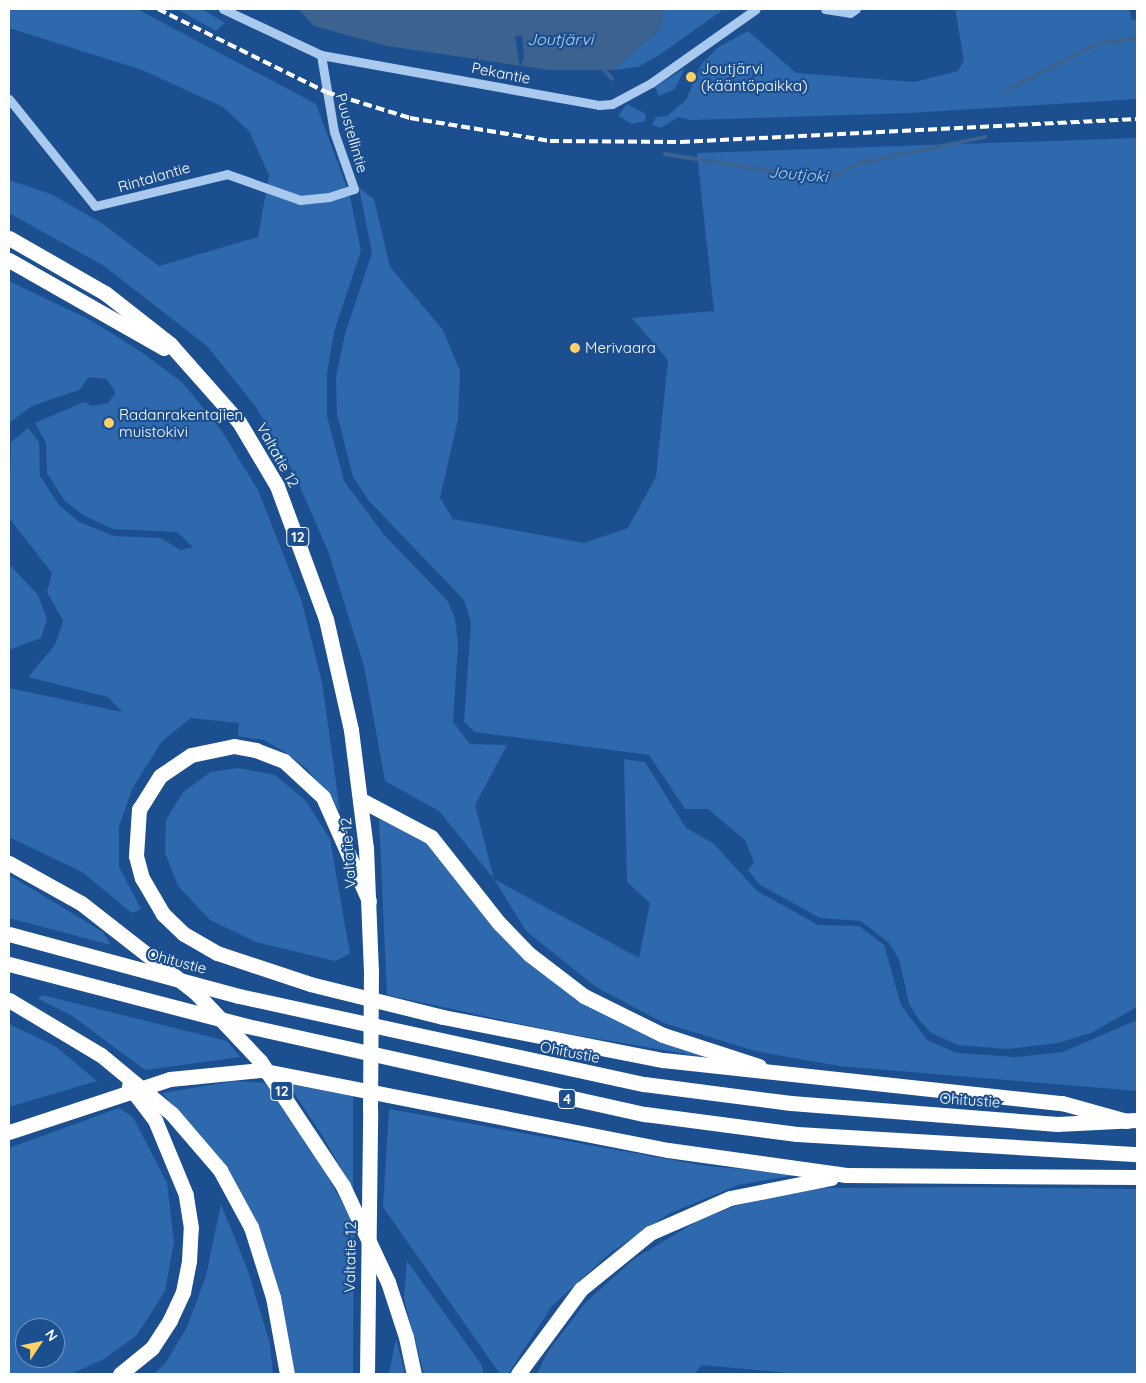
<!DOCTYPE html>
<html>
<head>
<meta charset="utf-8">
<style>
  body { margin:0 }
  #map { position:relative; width:1146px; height:1383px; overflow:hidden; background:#1b4f8f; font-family:Quicksand,sans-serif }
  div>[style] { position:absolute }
  .green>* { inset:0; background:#2e69ad }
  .water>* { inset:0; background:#3c6290 }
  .pier>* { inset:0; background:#1b4f8f }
  .stream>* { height:4px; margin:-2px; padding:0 2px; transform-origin:2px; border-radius:2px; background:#3c6290 }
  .minor>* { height:9px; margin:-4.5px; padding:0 4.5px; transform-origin:4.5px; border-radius:4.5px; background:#a9c9ee }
  .highway>* { height:15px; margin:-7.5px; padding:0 7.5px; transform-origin:7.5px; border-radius:7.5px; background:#fff }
  .rail>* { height:4px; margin-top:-2px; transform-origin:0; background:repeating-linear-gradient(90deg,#fff 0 9px,transparent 0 13px) }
  .highway-bridge>* { height:15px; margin:-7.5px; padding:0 7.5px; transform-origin:7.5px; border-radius:7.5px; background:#fff }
  .dots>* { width:14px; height:14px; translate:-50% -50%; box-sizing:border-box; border:2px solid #1b4f8f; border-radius:50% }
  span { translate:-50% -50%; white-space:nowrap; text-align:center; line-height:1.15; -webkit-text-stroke:4.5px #1b4f8f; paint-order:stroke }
  .shield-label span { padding:1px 4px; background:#1b4f8f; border:1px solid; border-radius:4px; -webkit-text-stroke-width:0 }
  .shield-label { font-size:14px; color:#fff; font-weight:700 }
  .poi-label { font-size:15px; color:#fff }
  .left { translate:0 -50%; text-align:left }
  .street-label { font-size:15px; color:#fff }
  .water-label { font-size:16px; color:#b5d3f5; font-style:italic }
  .frame { position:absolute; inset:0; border:10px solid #fff; pointer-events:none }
  .north { position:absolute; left:15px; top:1318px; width:50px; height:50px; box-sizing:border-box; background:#1b4f8f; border:1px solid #7695bc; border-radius:50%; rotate:56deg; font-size:14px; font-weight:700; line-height:20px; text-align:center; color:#fff }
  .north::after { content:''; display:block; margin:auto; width:18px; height:22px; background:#ffd166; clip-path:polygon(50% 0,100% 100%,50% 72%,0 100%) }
</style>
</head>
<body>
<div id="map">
  <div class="green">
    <i style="clip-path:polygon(9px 9px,137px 9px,316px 104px,350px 196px,361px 251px,334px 332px,327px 374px,327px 416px,344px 481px,385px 536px,447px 600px,455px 618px,458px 644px,453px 722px,470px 744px,507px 745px,475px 805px,494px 879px,639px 958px,650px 903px,627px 882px,624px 759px,645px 762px,686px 828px,713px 843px,757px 891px,818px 925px,859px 926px,884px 945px,901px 1005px,927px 1040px,957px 1053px,1015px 1057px,1063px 1052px,1137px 1020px,1137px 1091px,839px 1066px,755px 1051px,664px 1023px,596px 987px,526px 931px,494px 879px,439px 811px,385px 781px,364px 666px,328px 551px,294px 473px,256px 407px,207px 346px,104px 266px,9px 213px,9px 180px,51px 194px,100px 222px,159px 266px,258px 237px,269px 175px,249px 131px,223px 107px,142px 70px,9px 28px)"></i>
    <i style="clip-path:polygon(177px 9px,202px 9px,225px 23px,216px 31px)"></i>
    <i style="clip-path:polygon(663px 9px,724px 9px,658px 56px,638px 67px,614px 70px,661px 28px)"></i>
    <i style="clip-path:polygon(955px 9px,1129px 9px,1132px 20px,1137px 19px,1137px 99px,910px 113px,690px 120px,678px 117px,661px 128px,652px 125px,656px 117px,667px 116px,686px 100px,701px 65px,717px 48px,748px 31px,796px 73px,914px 82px,958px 71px,964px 60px)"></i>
    <i style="clip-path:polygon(685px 68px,675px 89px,659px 96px,655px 87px)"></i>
    <i style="clip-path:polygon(627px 104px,646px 114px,645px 121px,632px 124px,618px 116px)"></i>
    <i style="clip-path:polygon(1137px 138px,1137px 1007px,1091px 1033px,1058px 1043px,1007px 1049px,958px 1045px,931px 1033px,919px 1020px,909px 1004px,899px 959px,889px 943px,861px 921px,820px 918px,760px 885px,748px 870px,754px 862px,745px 840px,708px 809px,685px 809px,649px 755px,475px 732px,464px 722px,471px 622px,464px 600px,369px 501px,353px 477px,337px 414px,336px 377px,345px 334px,372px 253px,359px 188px,374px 199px,390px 267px,443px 330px,460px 371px,458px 419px,440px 498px,453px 519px,584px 543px,628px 528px,656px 477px,668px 360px,632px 318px,714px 311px,697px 153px)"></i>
    <i style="clip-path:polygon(9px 281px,90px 320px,140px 351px,183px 383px,221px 430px,258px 490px,302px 602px,322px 682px,340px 811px,307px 769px,283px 751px,264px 740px,238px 736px,239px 723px,191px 718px,162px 741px,132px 789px,119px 827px,119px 867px,141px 909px,132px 913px,82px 872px,9px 837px,9px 688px,122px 712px,108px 697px,28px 677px,55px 645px,63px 621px,47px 592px,52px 573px,9px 518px,11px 442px,28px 428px,39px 442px,40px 476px,59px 505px,79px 522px,114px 536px,160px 538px,181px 550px,193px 547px,177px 532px,113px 529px,83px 515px,64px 500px,47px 473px,46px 443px,35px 423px,84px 402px,92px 406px,108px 403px,116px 392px,106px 379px,89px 377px,79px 390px,32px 406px,9px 423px)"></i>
    <i style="clip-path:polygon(9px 564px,38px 595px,47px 619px,41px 638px,9px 650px)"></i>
    <i style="clip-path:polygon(238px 768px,275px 775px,305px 800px,330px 839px,350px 954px,335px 961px,256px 942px,210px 920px,178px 886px,165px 853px,166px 820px,183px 792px,211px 772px)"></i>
    <i style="clip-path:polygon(379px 819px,426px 841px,508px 941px,558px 983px,710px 1058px,558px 1032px,387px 995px)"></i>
    <i style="clip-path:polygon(9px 875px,103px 932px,111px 945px,9px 918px)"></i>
    <i style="clip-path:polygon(42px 995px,227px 1041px,240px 1057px,145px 1070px,71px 1015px,38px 999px)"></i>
    <i style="clip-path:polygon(9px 1024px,55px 1046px,97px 1081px,9px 1107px)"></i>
    <i style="clip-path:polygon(235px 1081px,265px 1083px,326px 1173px,354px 1225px,353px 1374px,295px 1374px,274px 1273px,251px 1212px,218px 1157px,162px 1093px)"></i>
    <i style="clip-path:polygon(288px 1084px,353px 1096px,353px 1189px,322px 1135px)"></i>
    <i style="clip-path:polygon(evenodd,119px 1108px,133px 1117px,167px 1183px,174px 1242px,165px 1291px,137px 1335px,104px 1359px,71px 1374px,9px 1374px,9px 1148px,119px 1108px,25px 1328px,55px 1328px,55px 1358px,25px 1358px,25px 1328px)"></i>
    <i style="clip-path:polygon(389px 1109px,706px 1166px,801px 1174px,738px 1185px,668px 1214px,610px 1253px,552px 1306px,508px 1374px,500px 1374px,383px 1207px)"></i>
    <i style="clip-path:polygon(979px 1187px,1137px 1189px,1137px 1374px,801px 1374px,702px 1365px,694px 1374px,537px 1374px,547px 1353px,585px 1303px,634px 1259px,699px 1220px,746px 1202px,823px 1188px)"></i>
    <i style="clip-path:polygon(221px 1204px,248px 1271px,270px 1344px,273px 1374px,153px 1374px,165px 1364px,187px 1327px,206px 1276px)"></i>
    <i style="clip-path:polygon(407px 1261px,481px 1364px,484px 1374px,424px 1374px,404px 1299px)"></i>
    <i style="clip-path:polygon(396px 1339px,405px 1374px,389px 1374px)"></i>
  </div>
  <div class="water">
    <i style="clip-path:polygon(298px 9px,663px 9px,661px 28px,614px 70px,548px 70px,387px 46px,314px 26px)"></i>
  </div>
  <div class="pier">
    <i style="clip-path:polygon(522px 35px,524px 57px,520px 68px,515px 36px)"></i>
  </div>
  <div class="stream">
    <i style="left:604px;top:70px;width:12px;rotate:48deg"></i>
    <i style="left:1005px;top:91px;width:103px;rotate:-27.1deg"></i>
    <i style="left:1097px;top:44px;width:40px;rotate:-8.5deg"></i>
    <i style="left:665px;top:154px;width:163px;rotate:9.2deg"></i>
    <i style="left:826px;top:180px;width:37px;rotate:-27deg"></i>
    <i style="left:859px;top:163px;width:129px;rotate:-11.7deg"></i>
  </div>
  <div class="minor">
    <i style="left:223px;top:9px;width:108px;rotate:25.1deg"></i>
    <i style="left:321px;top:55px;width:282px;rotate:10.2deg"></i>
    <i style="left:599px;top:105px;width:13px;rotate:-4deg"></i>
    <i style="left:612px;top:104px;width:44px;rotate:-28.3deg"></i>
    <i style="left:651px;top:83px;width:128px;rotate:-35.2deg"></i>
    <i style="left:825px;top:9px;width:25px;rotate:9deg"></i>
    <i style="left:850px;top:13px;width:7px;rotate:-34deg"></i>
    <i style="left:9px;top:99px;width:137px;rotate:51.2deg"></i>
    <i style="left:95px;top:206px;width:136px;rotate:-13.6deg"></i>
    <i style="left:227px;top:174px;width:77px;rotate:19.6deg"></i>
    <i style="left:300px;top:200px;width:29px;rotate:-6deg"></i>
    <i style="left:329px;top:197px;width:26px;rotate:-18deg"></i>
    <i style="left:354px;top:189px;width:60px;rotate:-109.3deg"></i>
    <i style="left:334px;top:132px;width:78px;rotate:-99.6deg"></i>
  </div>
  <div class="highway">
    <i style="left:9px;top:238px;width:111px;rotate:29.8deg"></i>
    <i style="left:105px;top:293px;width:83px;rotate:38.1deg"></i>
    <i style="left:170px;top:344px;width:104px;rotate:48.5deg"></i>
    <i style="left:239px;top:422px;width:74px;rotate:59.3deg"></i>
    <i style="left:277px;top:486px;width:142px;rotate:69.8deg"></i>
    <i style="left:326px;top:619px;width:114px;rotate:77.3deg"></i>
    <i style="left:351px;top:730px;width:119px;rotate:82.8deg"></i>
    <i style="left:366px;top:848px;width:122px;rotate:87.7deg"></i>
    <i style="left:9px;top:260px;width:178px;rotate:29.6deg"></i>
    <i style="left:361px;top:800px;width:79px;rotate:27.9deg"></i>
    <i style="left:431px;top:837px;width:110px;rotate:51.7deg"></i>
    <i style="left:499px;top:923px;width:43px;rotate:45.9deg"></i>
    <i style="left:529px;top:954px;width:69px;rotate:37.4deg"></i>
    <i style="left:584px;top:996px;width:88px;rotate:26.3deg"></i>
    <i style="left:663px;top:1035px;width:101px;rotate:17.9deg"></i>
    <i style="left:9px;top:863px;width:82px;rotate:29.1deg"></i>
    <i style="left:369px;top:901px;width:114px;rotate:-113.9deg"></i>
    <i style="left:323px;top:797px;width:53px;rotate:-137.3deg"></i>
    <i style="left:284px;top:761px;width:30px;rotate:-159deg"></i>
    <i style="left:256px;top:750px;width:22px;rotate:-170deg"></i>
    <i style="left:234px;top:746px;width:44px;rotate:168.2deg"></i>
    <i style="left:191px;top:755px;width:37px;rotate:146deg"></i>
    <i style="left:160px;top:776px;width:39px;rotate:122deg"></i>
    <i style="left:139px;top:809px;width:47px;rotate:93.7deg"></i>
    <i style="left:136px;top:856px;width:23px;rotate:75deg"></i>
    <i style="left:142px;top:878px;width:42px;rotate:59.7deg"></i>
    <i style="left:163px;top:914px;width:29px;rotate:44deg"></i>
    <i style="left:184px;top:934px;width:38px;rotate:30deg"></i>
    <i style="left:217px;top:953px;width:98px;rotate:18.4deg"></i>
    <i style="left:310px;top:984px;width:137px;rotate:13.9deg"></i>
    <i style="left:443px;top:1017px;width:224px;rotate:11.1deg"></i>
    <i style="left:663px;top:1060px;width:401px;rotate:6.2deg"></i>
    <i style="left:1062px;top:1103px;width:67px;rotate:15.5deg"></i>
    <i style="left:9px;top:934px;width:238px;rotate:15.1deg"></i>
    <i style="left:239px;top:996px;width:414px;rotate:12.3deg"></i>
    <i style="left:644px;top:1084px;width:148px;rotate:7.4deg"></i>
    <i style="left:791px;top:1103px;width:267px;rotate:4.5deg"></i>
    <i style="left:1057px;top:1124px;width:80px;rotate:-2.9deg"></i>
    <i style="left:9px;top:964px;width:246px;rotate:14.6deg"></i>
    <i style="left:247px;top:1026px;width:408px;rotate:12.5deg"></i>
    <i style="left:645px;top:1114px;width:153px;rotate:7.5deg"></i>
    <i style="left:797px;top:1134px;width:341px;rotate:3.4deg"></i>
    <i style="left:9px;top:1000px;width:107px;rotate:30.9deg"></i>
    <i style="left:172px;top:1114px;width:74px;rotate:49.4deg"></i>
    <i style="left:220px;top:1170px;width:65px;rotate:61.5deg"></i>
    <i style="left:251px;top:1227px;width:73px;rotate:72.6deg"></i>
    <i style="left:273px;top:1297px;width:78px;rotate:79.7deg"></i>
    <i style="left:9px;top:1132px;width:169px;rotate:-18.2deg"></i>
    <i style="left:170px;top:1079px;width:90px;rotate:-5.7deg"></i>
    <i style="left:260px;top:1070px;width:416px;rotate:11.1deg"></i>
    <i style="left:668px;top:1150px;width:180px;rotate:8deg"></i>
    <i style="left:846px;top:1175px;width:291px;rotate:0.4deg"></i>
    <i style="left:406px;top:1337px;width:38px;rotate:78deg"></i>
    <i style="left:120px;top:1374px;width:41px;rotate:-39.1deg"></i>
    <i style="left:152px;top:1348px;width:33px;rotate:-57deg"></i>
    <i style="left:170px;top:1320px;width:31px;rotate:-65deg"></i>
    <i style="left:183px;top:1292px;width:32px;rotate:-79deg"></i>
    <i style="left:189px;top:1261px;width:33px;rotate:-87deg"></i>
    <i style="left:191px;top:1228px;width:33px;rotate:-99deg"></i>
    <i style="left:186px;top:1195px;width:81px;rotate:-112.5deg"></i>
    <i style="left:367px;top:1374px;width:264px;rotate:-89.3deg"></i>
    <i style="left:518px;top:1374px;width:106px;rotate:-53.5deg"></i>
    <i style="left:581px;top:1289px;width:89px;rotate:-39.1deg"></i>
    <i style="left:650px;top:1233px;width:87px;rotate:-23.6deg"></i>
    <i style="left:730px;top:1198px;width:103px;rotate:-11.2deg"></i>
  </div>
  <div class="rail">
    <i style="left:158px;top:9px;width:187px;rotate:26.3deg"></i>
    <i style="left:326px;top:92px;width:88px;rotate:17.2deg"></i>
    <i style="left:410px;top:118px;width:142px;rotate:9.3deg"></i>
    <i style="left:550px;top:141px;width:131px;rotate:0.4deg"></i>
    <i style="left:681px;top:142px;width:457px;rotate:-2.9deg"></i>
  </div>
  <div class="highway-bridge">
    <i style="left:81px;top:903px;width:145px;rotate:38deg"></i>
    <i style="left:195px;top:992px;width:95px;rotate:46.7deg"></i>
    <i style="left:260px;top:1061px;width:150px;rotate:56.4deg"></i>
    <i style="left:343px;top:1186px;width:106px;rotate:64.9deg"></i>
    <i style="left:388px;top:1282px;width:58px;rotate:71.9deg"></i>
    <i style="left:101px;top:1055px;width:92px;rotate:39.7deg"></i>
    <i style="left:129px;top:1086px;width:43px;rotate:52.6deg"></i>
    <i style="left:370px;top:1110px;width:140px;rotate:-89.6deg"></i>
  </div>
  <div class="dots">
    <i style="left:691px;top:77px;background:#ffd166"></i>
    <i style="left:575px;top:348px;background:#ffd166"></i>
    <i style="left:109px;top:423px;background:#ffd166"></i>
  </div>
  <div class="shield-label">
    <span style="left:298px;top:537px">12</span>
    <span style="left:282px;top:1091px">12</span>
    <span style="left:567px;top:1099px">4</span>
  </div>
  <div class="poi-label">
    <span class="left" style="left:701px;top:77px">Joutjärvi<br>(kääntöpaikka)</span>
    <span class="left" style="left:585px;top:348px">Merivaara</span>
    <span class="left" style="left:119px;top:423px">Radanrakentajien<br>muistokivi</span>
  </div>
  <div class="street-label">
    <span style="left:501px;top:73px;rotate:11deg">Pekantie</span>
    <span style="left:352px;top:133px;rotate:74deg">Puustellintie</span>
    <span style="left:154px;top:177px;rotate:-16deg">Rintalantie</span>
    <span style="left:278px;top:455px;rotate:61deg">Valtatie 12</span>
    <span style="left:348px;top:853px;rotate:-94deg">Valtatie 12</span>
    <span style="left:177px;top:961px;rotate:15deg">Ohitustie</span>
    <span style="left:570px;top:1052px;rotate:11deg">Ohitustie</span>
    <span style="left:970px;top:1100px;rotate:4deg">Ohitustie</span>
    <span style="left:350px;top:1257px;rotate:-89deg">Valtatie 12</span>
  </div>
  <div class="water-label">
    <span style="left:560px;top:39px">Joutjärvi</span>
    <span style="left:798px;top:174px;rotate:5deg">Joutjoki</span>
  </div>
  <div class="frame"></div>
  <div class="north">N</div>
</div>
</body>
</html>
